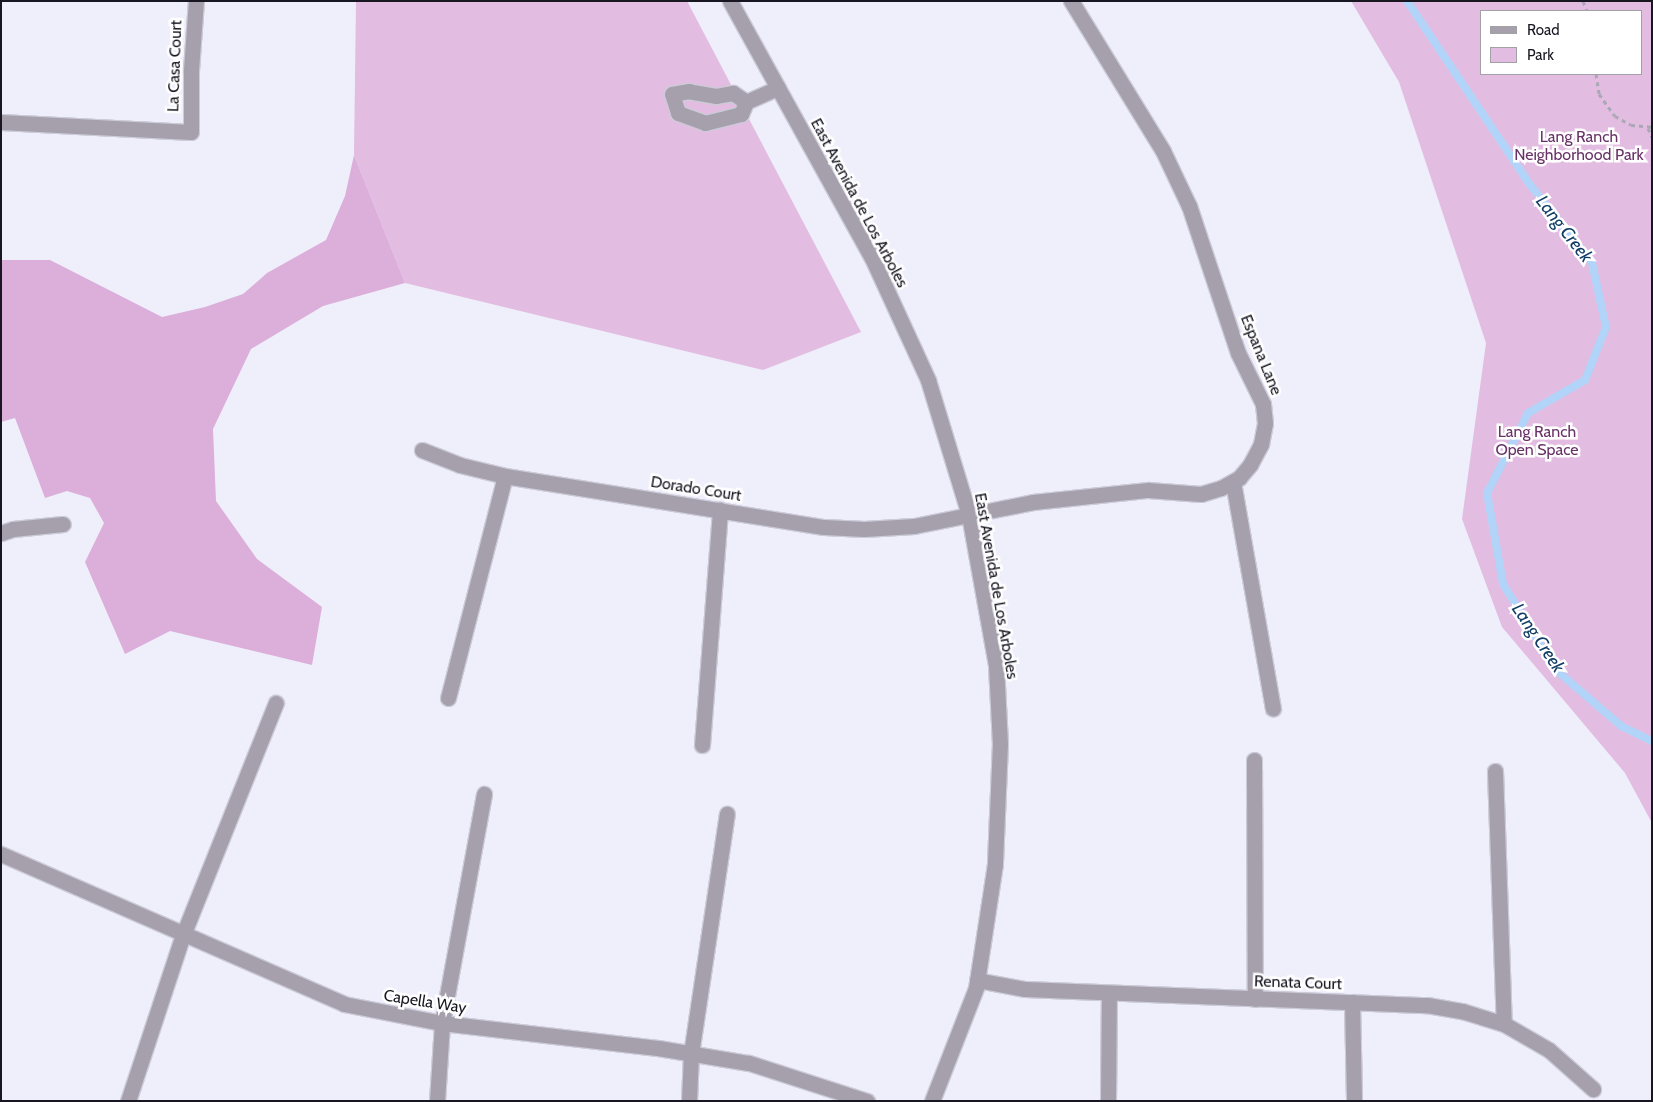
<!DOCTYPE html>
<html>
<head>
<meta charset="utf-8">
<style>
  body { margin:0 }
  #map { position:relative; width:1653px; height:1102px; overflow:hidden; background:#efeefb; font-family:Cabin,sans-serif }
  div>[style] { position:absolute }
  .green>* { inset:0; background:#e3bce1 }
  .forest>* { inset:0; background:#dcafda }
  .stream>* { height:8px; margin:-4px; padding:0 4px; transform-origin:4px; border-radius:4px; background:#b2d4f8 }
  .path>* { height:3px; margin-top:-1.5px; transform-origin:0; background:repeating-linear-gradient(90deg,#a9a8b5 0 4px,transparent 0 8px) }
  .roads { filter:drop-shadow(1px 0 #cccbd8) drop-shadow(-1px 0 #cccbd8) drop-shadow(0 1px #cccbd8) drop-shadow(0 -1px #cccbd8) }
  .lane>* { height:15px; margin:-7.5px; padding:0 7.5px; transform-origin:7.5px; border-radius:7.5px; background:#a6a0ad }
  .street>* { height:15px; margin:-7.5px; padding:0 7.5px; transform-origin:7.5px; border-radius:7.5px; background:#a6a0ad }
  span { translate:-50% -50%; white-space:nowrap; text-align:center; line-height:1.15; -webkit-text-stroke:5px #fff; paint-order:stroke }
  .street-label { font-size:16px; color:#171621 }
  .park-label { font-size:16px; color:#683267 }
  .water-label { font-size:18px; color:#0f3d66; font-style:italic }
  .frame { position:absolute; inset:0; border:2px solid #171621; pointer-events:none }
  .legend { position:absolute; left:1480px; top:10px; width:162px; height:65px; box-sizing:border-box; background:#fff; border:1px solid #a2a2a6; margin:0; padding:6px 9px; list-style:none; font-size:15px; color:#171621 }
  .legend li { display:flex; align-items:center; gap:10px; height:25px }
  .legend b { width:25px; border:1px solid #a2a2a6 }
</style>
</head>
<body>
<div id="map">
  <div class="green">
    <i style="clip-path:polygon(356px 1px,687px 1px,861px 332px,763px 370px,405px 283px,354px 155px)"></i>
    <i style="clip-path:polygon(evenodd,1351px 1px,1652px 1px,1652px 823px,1625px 773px,1502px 627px,1462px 519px,1486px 343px,1399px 82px,1351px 1px,1642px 11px,1642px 74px,1482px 74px,1482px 11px,1642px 11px)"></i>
  </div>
  <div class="forest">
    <i style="clip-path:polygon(354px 155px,405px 283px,323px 306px,251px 349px,213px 429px,216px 501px,257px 559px,322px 607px,312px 665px,170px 631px,125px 654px,85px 562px,104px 523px,90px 498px,67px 491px,45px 498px,15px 418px,1px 422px,1px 260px,50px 260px,162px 317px,205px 307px,243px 294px,267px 273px,326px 240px,345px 196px)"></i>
  </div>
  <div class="stream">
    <i style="left:1407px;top:1px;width:218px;rotate:56.2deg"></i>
    <i style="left:1528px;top:182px;width:103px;rotate:51.7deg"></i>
    <i style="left:1592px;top:263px;width:66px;rotate:77.7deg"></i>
    <i style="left:1606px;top:327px;width:57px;rotate:111.6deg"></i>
    <i style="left:1585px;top:380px;width:66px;rotate:149.9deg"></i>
    <i style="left:1528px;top:413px;width:90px;rotate:117.1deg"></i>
    <i style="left:1487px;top:493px;width:92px;rotate:80deg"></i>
    <i style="left:1503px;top:584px;width:101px;rotate:58.4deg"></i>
    <i style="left:1556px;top:670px;width:86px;rotate:40.7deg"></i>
    <i style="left:1621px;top:726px;width:34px;rotate:26deg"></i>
  </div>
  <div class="path">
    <i style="left:1583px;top:1px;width:11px;rotate:68deg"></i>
    <i style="left:1596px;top:74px;width:20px;rotate:81deg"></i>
    <i style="left:1599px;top:94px;width:27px;rotate:54deg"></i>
    <i style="left:1615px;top:116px;width:18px;rotate:29deg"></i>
    <i style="left:1631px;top:125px;width:21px;rotate:5deg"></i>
    <i style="left:1648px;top:128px;width:10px;rotate:66deg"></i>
  </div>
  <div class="roads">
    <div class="lane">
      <i style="left:746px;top:102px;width:16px;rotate:-145deg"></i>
      <i style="left:733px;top:93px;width:17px;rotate:170deg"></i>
      <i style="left:716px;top:96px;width:27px;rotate:-170deg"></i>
      <i style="left:689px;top:91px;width:17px;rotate:170deg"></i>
      <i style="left:672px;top:94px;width:20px;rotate:72deg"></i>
      <i style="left:678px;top:113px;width:29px;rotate:20deg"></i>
      <i style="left:705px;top:123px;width:37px;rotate:-14deg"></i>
      <i style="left:741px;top:114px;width:13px;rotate:-67deg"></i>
      <i style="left:746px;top:102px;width:35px;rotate:-24deg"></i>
      <i style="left:1px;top:122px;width:190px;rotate:3deg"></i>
      <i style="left:1233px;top:482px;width:230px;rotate:80deg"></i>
      <i style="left:1px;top:533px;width:13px;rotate:-18deg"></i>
      <i style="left:13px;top:529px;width:50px;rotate:-5.7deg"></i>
      <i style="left:448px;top:698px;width:229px;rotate:-75.6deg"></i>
      <i style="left:702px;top:745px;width:236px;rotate:-85.6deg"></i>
      <i style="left:1254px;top:760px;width:239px;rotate:89.8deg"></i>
      <i style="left:1495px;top:771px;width:253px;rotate:88deg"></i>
      <i style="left:1352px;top:1002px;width:99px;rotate:88.8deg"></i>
      <i style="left:128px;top:1101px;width:175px;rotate:-71.7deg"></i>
      <i style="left:183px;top:935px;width:250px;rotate:-68.2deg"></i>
      <i style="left:437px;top:1101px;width:78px;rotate:-86.3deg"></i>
      <i style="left:442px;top:1023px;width:233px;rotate:-79.6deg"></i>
      <i style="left:689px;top:1101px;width:47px;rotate:-87.6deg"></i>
      <i style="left:691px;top:1054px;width:243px;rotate:-81.5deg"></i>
      <i style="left:1108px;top:1101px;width:107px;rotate:-89.5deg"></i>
    </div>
    <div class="street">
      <i style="left:730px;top:1px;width:294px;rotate:61.1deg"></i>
      <i style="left:872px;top:258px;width:134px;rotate:65.3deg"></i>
      <i style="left:928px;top:380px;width:141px;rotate:73.1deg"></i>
      <i style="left:969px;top:515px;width:152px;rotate:79.8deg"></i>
      <i style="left:996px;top:665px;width:78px;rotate:87.1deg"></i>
      <i style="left:1000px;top:743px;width:121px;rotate:92.4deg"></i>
      <i style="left:995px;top:864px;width:125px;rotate:98.7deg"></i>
      <i style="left:976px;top:988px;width:121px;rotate:111.3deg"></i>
      <i style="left:191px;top:132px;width:62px;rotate:-90deg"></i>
      <i style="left:191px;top:70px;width:69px;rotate:-85.9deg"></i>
      <i style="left:422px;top:450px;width:41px;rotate:21.5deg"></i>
      <i style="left:460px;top:465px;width:46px;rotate:13.7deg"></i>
      <i style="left:505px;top:476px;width:323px;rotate:9.1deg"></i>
      <i style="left:824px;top:527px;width:40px;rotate:2.9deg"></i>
      <i style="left:864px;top:529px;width:50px;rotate:-3.4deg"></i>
      <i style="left:914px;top:526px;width:121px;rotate:-11.4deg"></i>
      <i style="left:1033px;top:502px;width:116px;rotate:-6deg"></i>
      <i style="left:1148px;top:490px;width:53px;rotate:4.3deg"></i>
      <i style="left:1201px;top:494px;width:21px;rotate:-17deg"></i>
      <i style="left:1221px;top:488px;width:21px;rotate:-29deg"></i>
      <i style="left:1239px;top:478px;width:17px;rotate:-50deg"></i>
      <i style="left:1250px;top:465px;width:24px;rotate:-62deg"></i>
      <i style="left:1261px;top:444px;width:21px;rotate:-79deg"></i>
      <i style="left:1265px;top:423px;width:19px;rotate:-96deg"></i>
      <i style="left:1263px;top:404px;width:57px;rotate:-116.1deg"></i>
      <i style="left:1238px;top:353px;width:155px;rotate:-108.4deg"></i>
      <i style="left:1189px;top:206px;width:61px;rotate:-115.3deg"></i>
      <i style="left:1163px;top:151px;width:176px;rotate:-121.5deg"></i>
      <i style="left:1px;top:854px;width:374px;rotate:23.6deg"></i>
      <i style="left:344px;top:1004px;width:100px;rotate:11deg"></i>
      <i style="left:442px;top:1023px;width:217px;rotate:6.6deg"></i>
      <i style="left:658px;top:1048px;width:92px;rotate:9.4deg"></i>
      <i style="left:749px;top:1063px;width:124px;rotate:17.9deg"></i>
      <i style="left:977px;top:980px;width:49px;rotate:10.6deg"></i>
      <i style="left:1025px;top:989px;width:402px;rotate:2.3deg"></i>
      <i style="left:1427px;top:1005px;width:36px;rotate:10deg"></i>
      <i style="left:1462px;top:1011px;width:44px;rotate:17.2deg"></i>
      <i style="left:1504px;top:1024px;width:52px;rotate:30deg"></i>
      <i style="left:1549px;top:1050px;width:59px;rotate:41.6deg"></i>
    </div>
  </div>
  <div class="street-label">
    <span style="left:175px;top:66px;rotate:-88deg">La Casa Court</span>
    <span style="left:859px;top:203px;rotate:62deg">East Avenida de Los Arboles</span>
    <span style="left:1261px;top:355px;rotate:68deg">Espana Lane</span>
    <span style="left:696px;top:489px;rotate:9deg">Dorado Court</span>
    <span style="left:996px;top:586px;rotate:80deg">East Avenida de Los Arboles</span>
    <span style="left:1298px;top:983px;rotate:2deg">Renata Court</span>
    <span style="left:425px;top:1002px;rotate:9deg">Capella Way</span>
  </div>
  <div class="park-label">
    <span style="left:1579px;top:146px">Lang Ranch<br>Neighborhood Park</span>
    <span style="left:1537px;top:441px">Lang Ranch<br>Open Space</span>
  </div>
  <div class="water-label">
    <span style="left:1564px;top:229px;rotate:52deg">Lang Creek</span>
    <span style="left:1538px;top:638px;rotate:56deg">Lang Creek</span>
  </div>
  <div class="frame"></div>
  <ul class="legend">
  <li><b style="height:6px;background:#a6a0ad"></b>Road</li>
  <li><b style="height:14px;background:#e3bce1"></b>Park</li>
  </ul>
</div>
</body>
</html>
